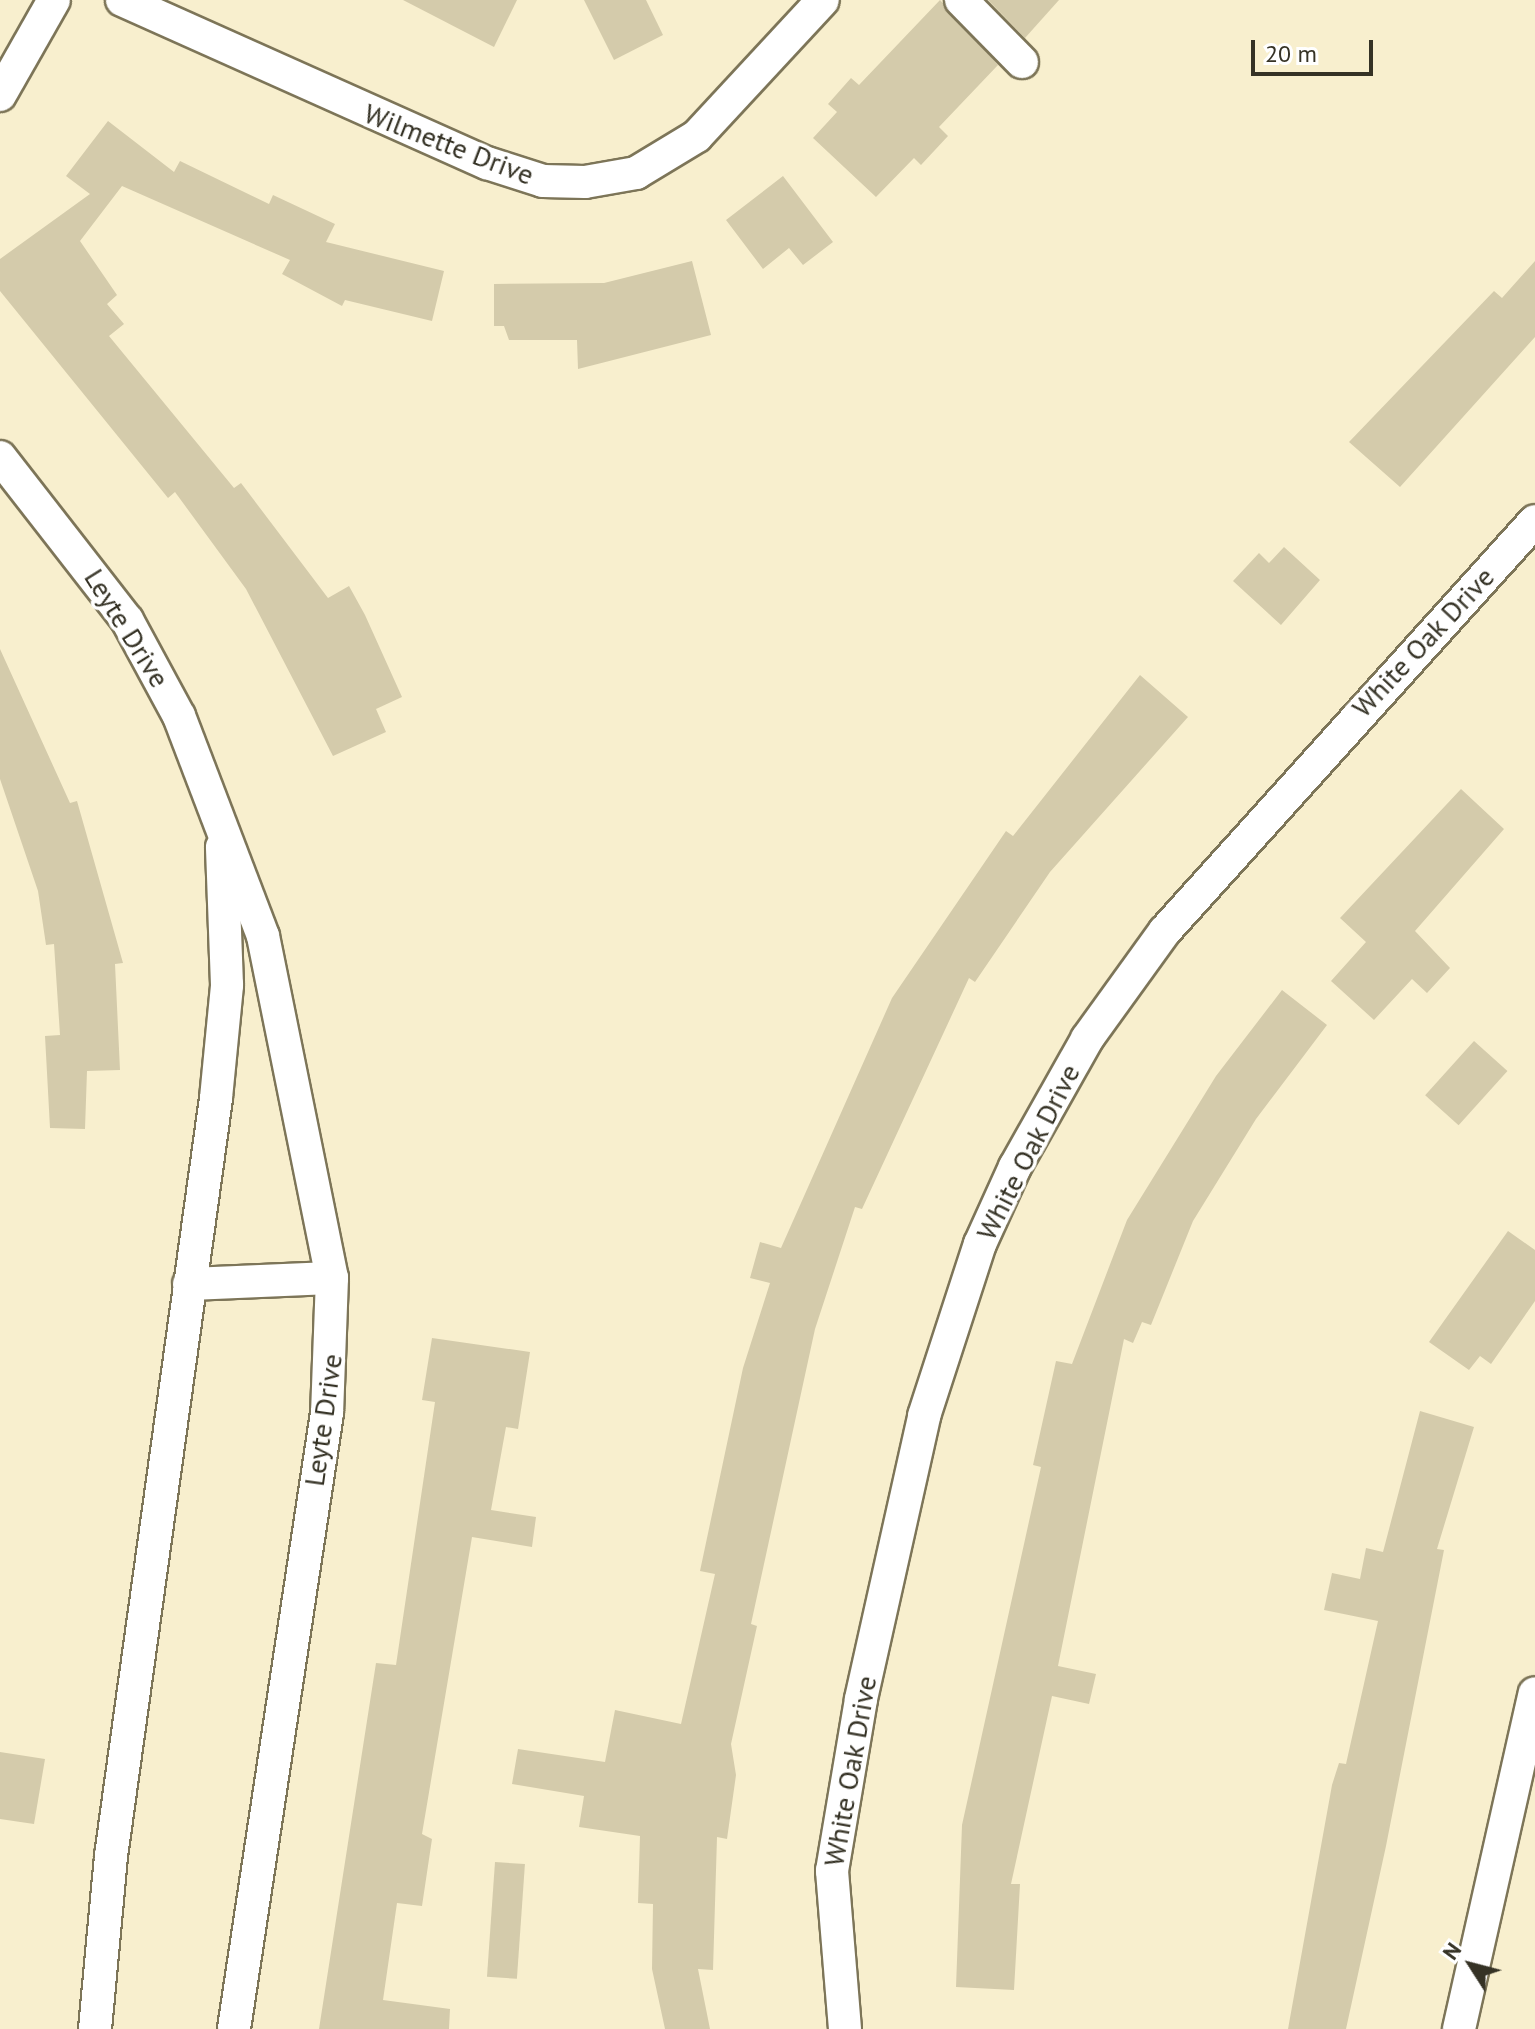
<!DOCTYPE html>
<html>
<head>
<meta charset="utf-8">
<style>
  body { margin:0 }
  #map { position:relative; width:1535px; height:2029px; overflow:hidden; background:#f8efce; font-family:"PT Sans",sans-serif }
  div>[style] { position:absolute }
  .building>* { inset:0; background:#d4cbab; transform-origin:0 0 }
  .roads { filter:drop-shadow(2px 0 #7d7558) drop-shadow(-2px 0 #7d7558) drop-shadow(0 2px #7d7558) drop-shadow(0 -2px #7d7558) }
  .street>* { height:32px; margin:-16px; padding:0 16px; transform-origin:16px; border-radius:16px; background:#fff }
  span { translate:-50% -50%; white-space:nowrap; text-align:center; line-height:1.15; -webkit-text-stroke:7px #fff; paint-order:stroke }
  .street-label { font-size:28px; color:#353225 }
  .north { position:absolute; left:1431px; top:1925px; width:80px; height:80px; -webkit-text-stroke:6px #fff; paint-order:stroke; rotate:306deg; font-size:22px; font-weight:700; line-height:32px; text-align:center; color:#353225 }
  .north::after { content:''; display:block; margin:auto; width:28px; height:36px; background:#353225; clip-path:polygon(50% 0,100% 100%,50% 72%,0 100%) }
  .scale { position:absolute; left:1251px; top:40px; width:122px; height:36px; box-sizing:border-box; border:4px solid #353225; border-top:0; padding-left:10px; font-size:24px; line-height:28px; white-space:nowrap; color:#353225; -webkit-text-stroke:6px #fff; paint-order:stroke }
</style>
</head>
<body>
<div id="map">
  <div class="building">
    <i style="clip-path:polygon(403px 0,517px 0,494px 47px)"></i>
    <i style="clip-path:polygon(584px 0,646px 0,663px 35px,614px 60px)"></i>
    <i style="clip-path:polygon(940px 0,998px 65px,939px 127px,948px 136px,921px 165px,914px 158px,876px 197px,813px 138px,837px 112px,828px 104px,851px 78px,859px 85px)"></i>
    <i style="clip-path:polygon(988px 0,1059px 0,1025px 38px)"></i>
    <i style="clip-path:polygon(108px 121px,174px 172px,180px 161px,269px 204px,273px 195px,335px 224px,326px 242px,444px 271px,432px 321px,345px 300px,342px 306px,282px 274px,290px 260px,122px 186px,80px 241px,117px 295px,107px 304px,124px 324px,109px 336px,234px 488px,241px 483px,328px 598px,349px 586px,365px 615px,402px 697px,376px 709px,386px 732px,333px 756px,246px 589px,175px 492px,168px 498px,0 291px,0 259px,90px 194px,66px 176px)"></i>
    <i style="clip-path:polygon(783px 176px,833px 242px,803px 265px,789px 248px,763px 269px,726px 220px)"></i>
    <i style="clip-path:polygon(692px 261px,711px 335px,578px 369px,577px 340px,509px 340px,504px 326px,494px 326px,494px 284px,604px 283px)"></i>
    <i style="clip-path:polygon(1535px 261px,1535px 337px,1400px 487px,1349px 442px,1494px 291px,1502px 298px)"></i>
    <i style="clip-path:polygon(1284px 547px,1320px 580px,1281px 625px,1233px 581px,1259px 553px,1269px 563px)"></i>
    <i style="clip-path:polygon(0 649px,70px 803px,77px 801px,123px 963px,115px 964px,120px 1070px,87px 1071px,85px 1129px,50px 1128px,45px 1036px,60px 1035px,54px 944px,46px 945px,38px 891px,0 779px)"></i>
    <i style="clip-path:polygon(1140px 675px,1188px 717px,1050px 872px,975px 982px,969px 978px,862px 1209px,855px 1207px,815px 1329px,751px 1624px,757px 1626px,731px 1744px,736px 1775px,727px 1839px,717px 1837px,713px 1970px,698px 1969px,710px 2029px,665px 2029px,652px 1969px,653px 1904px,638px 1903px,640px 1836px,579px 1827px,584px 1796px,512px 1784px,518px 1749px,605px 1762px,615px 1710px,681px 1724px,715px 1574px,700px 1571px,743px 1368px,770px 1283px,750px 1278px,760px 1242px,781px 1248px,892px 998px,1006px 831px,1013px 836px)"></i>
    <i style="clip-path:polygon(1461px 789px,1504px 829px,1415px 931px,1450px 968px,1427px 993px,1412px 979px,1374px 1020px,1331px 981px,1366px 942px,1340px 918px)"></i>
    <i style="clip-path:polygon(1282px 990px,1327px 1025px,1256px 1119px,1193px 1221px,1151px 1325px,1142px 1322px,1133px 1343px,1124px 1339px,1058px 1666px,1096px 1674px,1089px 1704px,1052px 1696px,1011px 1884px,1020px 1884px,1014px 1990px,956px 1987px,962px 1825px,1041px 1467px,1033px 1465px,1056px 1361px,1072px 1364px,1127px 1220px,1216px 1076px)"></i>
    <i style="left:1474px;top:1041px;width:45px;height:73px;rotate:42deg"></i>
    <i style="clip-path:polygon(1508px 1231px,1535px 1250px,1535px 1301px,1491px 1364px,1480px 1356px,1469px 1370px,1429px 1342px)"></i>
    <i style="clip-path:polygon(432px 1338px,530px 1352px,518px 1429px,506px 1427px,491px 1510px,536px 1517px,532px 1547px,472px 1537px,422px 1834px,432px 1839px,422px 1906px,397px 1903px,383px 2000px,450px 2009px,449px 2029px,319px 2029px,376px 1663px,396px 1665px,435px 1402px,422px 1400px)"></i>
    <i style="clip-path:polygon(1420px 1411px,1474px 1427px,1437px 1549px,1444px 1550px,1386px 1846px,1346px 2029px,1288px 2029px,1332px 1785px,1339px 1763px,1346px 1764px,1378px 1621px,1324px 1610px,1332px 1573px,1360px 1579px,1366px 1548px,1383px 1552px)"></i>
    <i style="clip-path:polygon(0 1752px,45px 1759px,34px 1824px,0 1819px)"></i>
    <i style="left:495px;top:1862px;width:30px;height:115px;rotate:4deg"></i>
  </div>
  <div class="roads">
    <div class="street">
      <i style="left:122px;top:0;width:400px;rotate:24.1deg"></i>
      <i style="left:487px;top:163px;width:59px;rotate:17.8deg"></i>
      <i style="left:543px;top:181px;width:42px;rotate:1.4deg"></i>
      <i style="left:585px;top:182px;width:52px;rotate:-10deg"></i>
      <i style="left:636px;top:173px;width:71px;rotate:-31.2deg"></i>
      <i style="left:697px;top:136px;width:185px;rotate:-47.2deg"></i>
      <i style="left:961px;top:0;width:87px;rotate:45.5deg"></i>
      <i style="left:0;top:95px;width:109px;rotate:-60.4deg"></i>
      <i style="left:0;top:457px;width:207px;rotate:52.1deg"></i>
      <i style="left:127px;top:620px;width:109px;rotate:61.6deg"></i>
      <i style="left:179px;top:716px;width:235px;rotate:69.1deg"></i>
      <i style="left:263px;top:936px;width:349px;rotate:78.6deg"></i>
      <i style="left:332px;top:1278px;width:135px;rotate:92.1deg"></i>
      <i style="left:327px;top:1413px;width:623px;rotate:98.59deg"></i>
      <i style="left:189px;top:1284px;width:143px;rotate:-2.4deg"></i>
      <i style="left:95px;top:2029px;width:174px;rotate:-84.7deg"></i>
      <i style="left:111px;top:1856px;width:765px;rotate:-82.11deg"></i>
      <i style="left:216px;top:1098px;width:114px;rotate:-84.4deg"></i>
      <i style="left:227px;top:985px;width:138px;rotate:-92.1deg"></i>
      <i style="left:845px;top:2029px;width:159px;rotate:-94.7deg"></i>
      <i style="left:832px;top:1871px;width:174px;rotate:-80.4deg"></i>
      <i style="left:861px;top:1699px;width:290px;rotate:-77.4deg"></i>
      <i style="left:924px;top:1416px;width:181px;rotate:-72deg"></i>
      <i style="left:980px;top:1244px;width:85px;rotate:-65.6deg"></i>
      <i style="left:1015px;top:1167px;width:147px;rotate:-60.6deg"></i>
      <i style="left:1087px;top:1039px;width:133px;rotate:-54.2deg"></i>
      <i style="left:1165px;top:931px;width:552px;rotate:-47.94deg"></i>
      <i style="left:1459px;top:2029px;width:344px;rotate:-77.3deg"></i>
    </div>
  </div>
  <div class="street-label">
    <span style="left:449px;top:144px;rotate:21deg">Wilmette Drive</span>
    <span style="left:127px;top:628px;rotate:58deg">Leyte Drive</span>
    <span style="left:1423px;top:642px;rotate:-47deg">White Oak Drive</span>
    <span style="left:1028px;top:1152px;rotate:-63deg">White Oak Drive</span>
    <span style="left:323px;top:1420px;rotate:-82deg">Leyte Drive</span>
    <span style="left:850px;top:1771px;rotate:-80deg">White Oak Drive</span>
  </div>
  <div class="north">N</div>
  <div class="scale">20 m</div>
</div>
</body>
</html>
